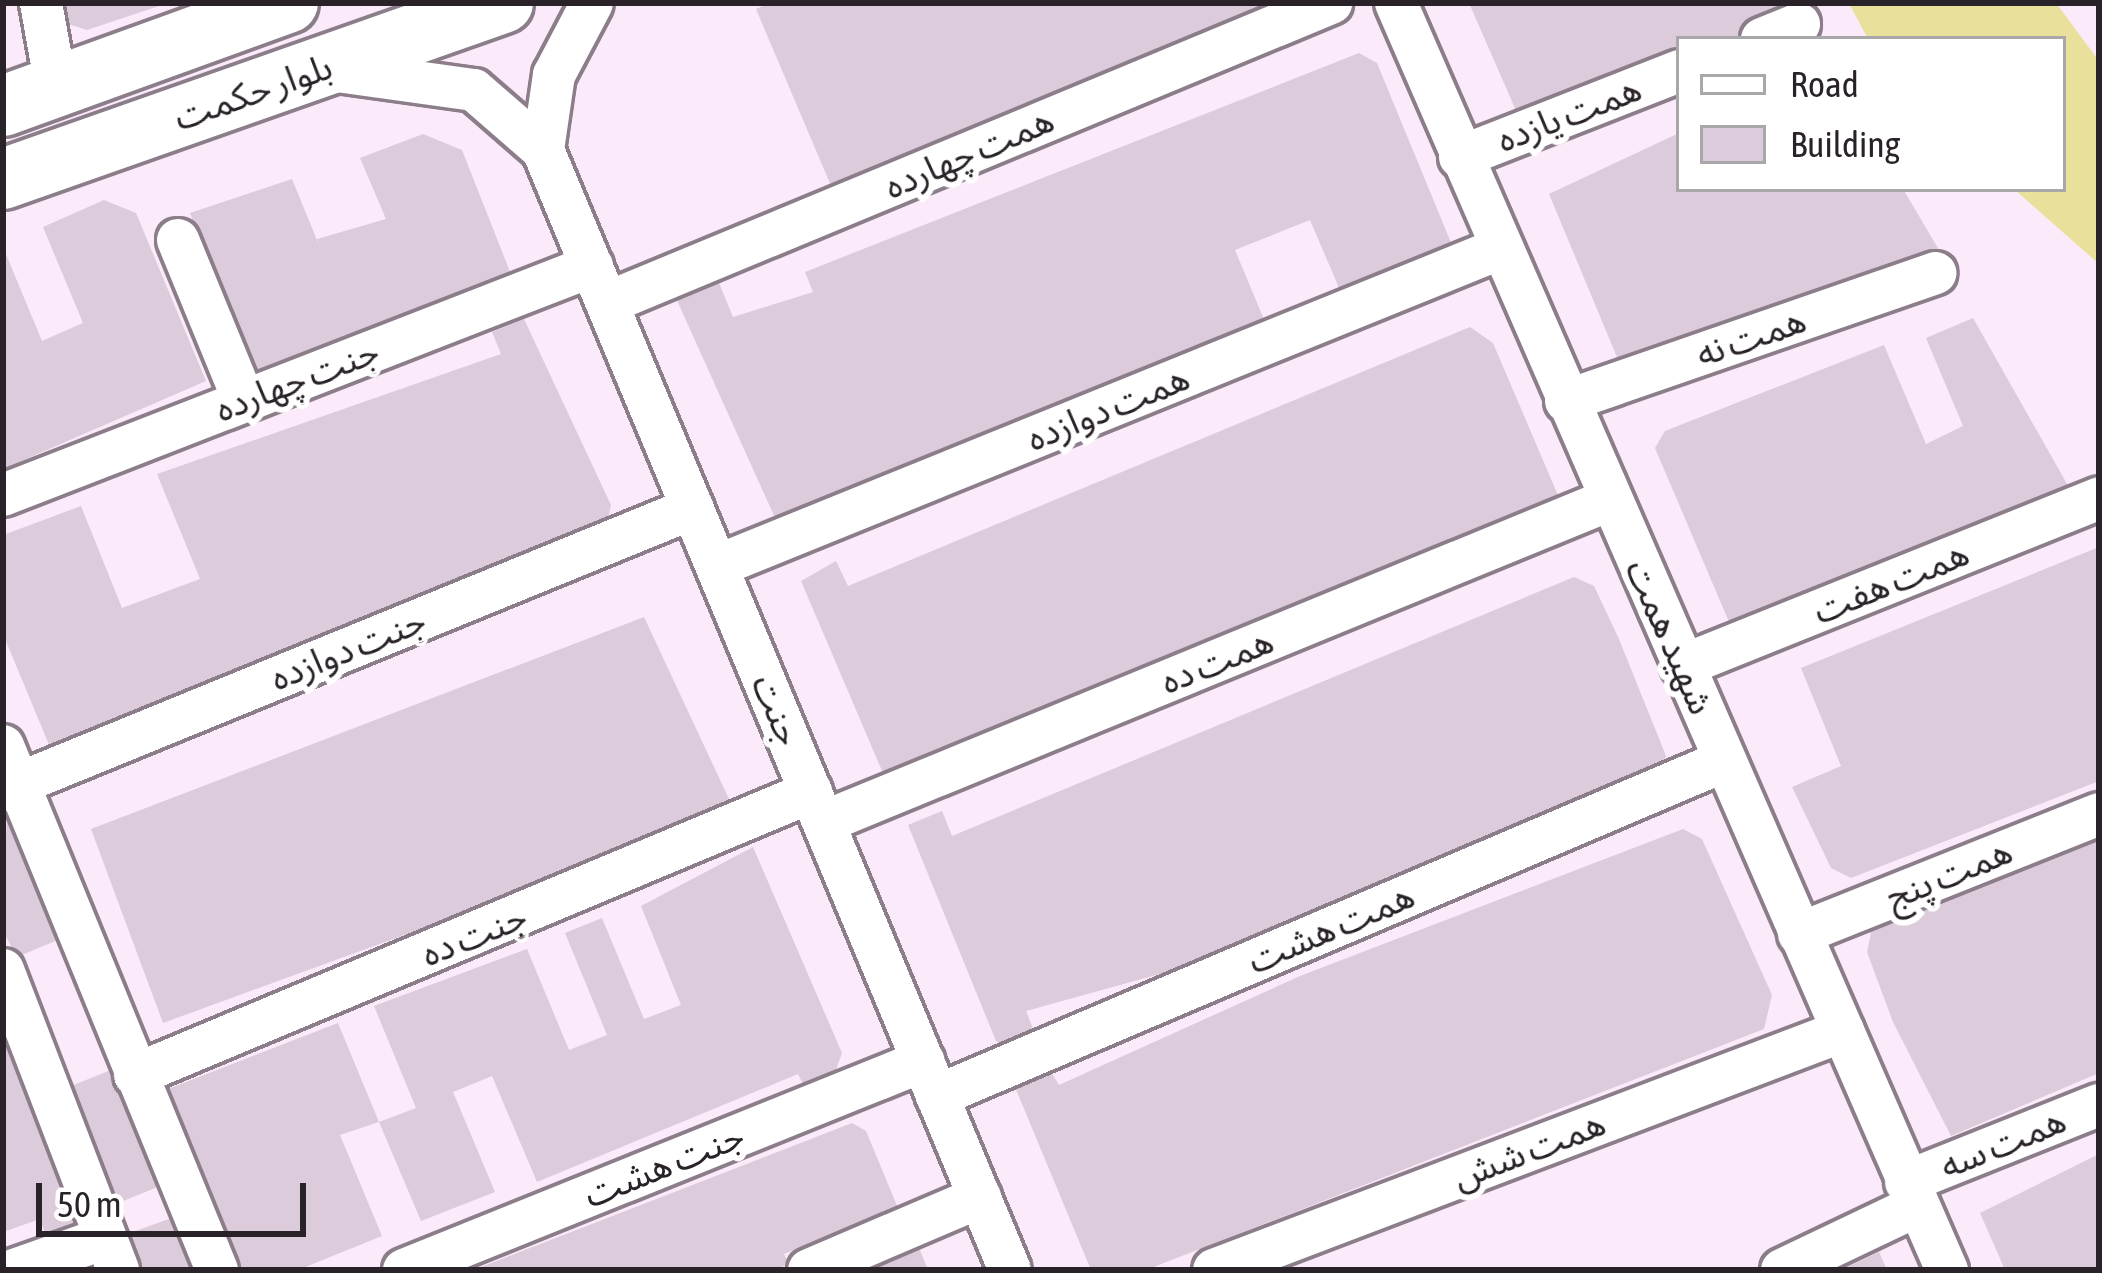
<!DOCTYPE html>
<html>
<head>
<meta charset="utf-8">
<style>
  body { margin:0 }
  #map { position:relative; width:2102px; height:1273px; overflow:hidden; background:#fbeaf9; font-family:"Asap Condensed","Noto Sans Arabic",sans-serif }
  div>[style] { position:absolute }
  .green>* { inset:0; background:#e9e09c }
  .building>* { inset:0; background:#dccbda; transform-origin:0 0 }
  .roads { filter:drop-shadow(3px 0 #8b7d8a) drop-shadow(-3px 0 #8b7d8a) drop-shadow(0 3px #8b7d8a) drop-shadow(0 -3px #8b7d8a) }
  .street>* { height:42px; margin:-21px; padding:0 21px; transform-origin:21px; border-radius:21px; background:#fff }
  .secondary>* { height:60px; margin:-30px; padding:0 30px; transform-origin:30px; border-radius:30px; background:#fff }
  span { translate:-50% -50%; white-space:nowrap; text-align:center; line-height:1.15; -webkit-text-stroke:12px #fff; paint-order:stroke }
  .street-label { font-size:36px; color:#292329 }
  .frame { position:absolute; inset:0; border:6px solid #292329; pointer-events:none }
  .legend { position:absolute; left:1676px; top:36px; width:390px; height:156px; box-sizing:border-box; background:#fff; border:3px solid #a9a7a9; margin:0; padding:15px 21px; list-style:none; font-size:36px; color:#292329 }
  .legend li { display:flex; align-items:center; gap:24px; height:60px }
  .legend b { width:60px; border:3px solid #a9a7a9 }
  .scale { position:absolute; left:36px; top:1183px; width:270px; height:54px; box-sizing:border-box; border:6px solid #292329; border-top:0; padding-left:15px; font-size:36px; line-height:42px; white-space:nowrap; color:#292329; -webkit-text-stroke:9px #fff; paint-order:stroke }
</style>
</head>
<body>
<div id="map">
  <div class="green">
    <i style="clip-path:polygon(1849px 3px,2056px 3px,2099px 61px,2099px 264px,2014px 189px,2063px 189px,2063px 39px,1868px 39px)"></i>
  </div>
  <div class="building">
    <i style="clip-path:polygon(58px 3px,165px 3px,165px 4px,87px 30px,62px 22px)"></i>
    <i style="clip-path:polygon(770px 3px,1330px 3px,840px 207px,756px 9px)"></i>
    <i style="clip-path:polygon(1469px 3px,1794px 3px,1807px 24px,1773px 39px,1679px 39px,1679px 77px,1517px 113px)"></i>
    <i style="clip-path:polygon(1359px 53px,1377px 63px,1459px 262px,1352px 318px,1310px 220px,1235px 250px,1276px 348px,776px 520px,675px 296px,717px 278px,733px 317px,813px 292px,805px 272px)"></i>
    <i style="clip-path:polygon(1679px 133px,1679px 189px,1903px 189px,1945px 260px,1619px 362px,1549px 194px)"></i>
    <i style="clip-path:polygon(423px 134px,462px 150px,518px 292px,255px 389px,190px 213px,292px 179px,321px 250px,317px 239px,386px 219px,360px 158px)"></i>
    <i style="clip-path:polygon(104px 200px,136px 213px,206px 381px,3px 469px,3px 247px,42px 341px,83px 323px,43px 227px)"></i>
    <i style="clip-path:polygon(1973px 318px,2075px 498px,1732px 629px,1655px 448px,1665px 431px,1884px 345px,1926px 444px,1963px 426px,1926px 338px)"></i>
    <i style="clip-path:polygon(524px 319px,611px 505px,605px 534px,52px 752px,3px 634px,6px 534px,81px 506px,122px 608px,200px 579px,157px 474px,501px 354px,492px 332px)"></i>
    <i style="clip-path:polygon(1470px 327px,1493px 343px,1563px 507px,894px 799px,801px 581px,836px 561px,848px 586px)"></i>
    <i style="clip-path:polygon(2099px 547px,2099px 781px,1851px 878px,1831px 868px,1792px 787px,1841px 766px,1801px 668px)"></i>
    <i style="clip-path:polygon(1574px 577px,1594px 586px,1619px 639px,1666px 756px,1657px 776px,1185px 967px,1026px 1011px,1037px 1039px,1010px 1050px,996px 1041px,908px 825px,942px 811px,952px 836px)"></i>
    <i style="clip-path:polygon(644px 617px,729px 799px,544px 884px,163px 1023px,91px 829px)"></i>
    <i style="clip-path:polygon(7px 810px,60px 939px,17px 957px,3px 931px)"></i>
    <i style="clip-path:polygon(1683px 829px,1702px 839px,1772px 995px,1764px 1029px,1146px 1270px,1091px 1270px,1012px 1080px,1045px 1062px,1059px 1085px,1300px 976px)"></i>
    <i style="clip-path:polygon(2099px 840px,2099px 1073px,1951px 1136px,1893px 1022px,1867px 952px,1872px 928px)"></i>
    <i style="clip-path:polygon(753px 847px,842px 1053px,836px 1070px,803px 1084px,798px 1074px,537px 1182px,492px 1076px,453px 1092px,495px 1192px,421px 1221px,379px 1122px,416px 1108px,374px 1006px,527px 949px,569px 1050px,607px 1035px,565px 933px,602px 918px,644px 1019px,681px 1005px,641px 906px)"></i>
    <i style="clip-path:polygon(338px 1023px,379px 1122px,340px 1135px,382px 1236px,298px 1270px,222px 1270px,150px 1096px)"></i>
    <i style="clip-path:polygon(3px 1030px,80px 1219px,47px 1239px,40px 1219px,3px 1232px)"></i>
    <i style="left:116px;top:1068px;width:126px;height:53px;rotate:68deg"></i>
    <i style="clip-path:polygon(852px 1123px,866px 1131px,900px 1213px,866px 1239px,861px 1223px,784px 1254px,789px 1264px,773px 1270px,476px 1269px)"></i>
    <i style="clip-path:polygon(2099px 1154px,2099px 1270px,2005px 1270px,1980px 1213px)"></i>
    <i style="clip-path:polygon(177px 1216px,200px 1270px,141px 1270px,130px 1233px)"></i>
    <i style="clip-path:polygon(917px 1243px,928px 1270px,880px 1270px,876px 1259px)"></i>
    <i style="clip-path:polygon(1879px 1252px,1887px 1270px,1841px 1270px)"></i>
  </div>
  <div class="roads">
    <div class="street">
      <i style="left:41px;top:3px;width:84px;rotate:79.8deg"></i>
      <i style="left:1396px;top:3px;width:1382px;rotate:66.5deg"></i>
      <i style="left:1762px;top:39px;width:40px;rotate:-22deg"></i>
      <i style="left:337px;top:71px;width:138px;rotate:7.9deg"></i>
      <i style="left:474px;top:90px;width:91px;rotate:41deg"></i>
      <i style="left:543px;top:150px;width:1213px;rotate:67.37deg"></i>
      <i style="left:543px;top:150px;width:76px;rotate:-81.7deg"></i>
      <i style="left:554px;top:75px;width:81px;rotate:-62.2deg"></i>
      <i style="left:1460px;top:157px;width:235px;rotate:-21.4deg"></i>
      <i style="left:178px;top:240px;width:174px;rotate:67.7deg"></i>
      <i style="left:607px;top:303px;width:784px;rotate:-22.51deg"></i>
      <i style="left:1566px;top:401px;width:391px;rotate:-19.1deg"></i>
      <i style="left:3px;top:495px;width:632px;rotate:-21.25deg"></i>
      <i style="left:717px;top:566px;width:844px;rotate:-22.07deg"></i>
      <i style="left:1682px;top:666px;width:450px;rotate:-21.9deg"></i>
      <i style="left:3px;top:746px;width:566px;rotate:67.79deg"></i>
      <i style="left:3px;top:790px;width:745px;rotate:-22.23deg"></i>
      <i style="left:824px;top:822px;width:848px;rotate:-22.3deg"></i>
      <i style="left:1799px;top:934px;width:323px;rotate:-21.8deg"></i>
      <i style="left:3px;top:970px;width:321px;rotate:69deg"></i>
      <i style="left:135px;top:1075px;width:733px;rotate:-22.72deg"></i>
      <i style="left:937px;top:1096px;width:855px;rotate:-23.06deg"></i>
      <i style="left:1906px;top:1182px;width:208px;rotate:-21.8deg"></i>
      <i style="left:14px;top:1270px;width:96px;rotate:-19.4deg"></i>
      <i style="left:404px;top:1270px;width:560px;rotate:-21.93deg"></i>
      <i style="left:809px;top:1270px;width:186px;rotate:-23.1deg"></i>
      <i style="left:1214px;top:1270px;width:673px;rotate:-20.81deg"></i>
      <i style="left:1782px;top:1270px;width:151px;rotate:-25.5deg"></i>
    </div>
    <div class="secondary">
      <i style="left:3px;top:106px;width:303px;rotate:-19.9deg"></i>
      <i style="left:3px;top:179px;width:530px;rotate:-19.39deg"></i>
    </div>
  </div>
  <div class="street-label">
    <span style="left:253px;top:92px;rotate:-19deg">بلوار حکمت</span>
    <span style="left:1569px;top:114px;rotate:-21deg">همت یازده</span>
    <span style="left:969px;top:153px;rotate:-23deg">همت چهارده</span>
    <span style="left:1751px;top:337px;rotate:-19deg">همت نه</span>
    <span style="left:297px;top:380px;rotate:-21deg">جنت چهارده</span>
    <span style="left:1108px;top:408px;rotate:-22deg">همت دوازده</span>
    <span style="left:1891px;top:582px;rotate:-22deg">همت هفت</span>
    <span style="left:1670px;top:637px;rotate:66deg">شهید همت</span>
    <span style="left:348px;top:649px;rotate:-22deg">جنت دوازده</span>
    <span style="left:1217px;top:661px;rotate:-22deg">همت ده</span>
    <span style="left:777px;top:710px;rotate:67deg">جنت</span>
    <span style="left:1949px;top:874px;rotate:-22deg">همت پنج</span>
    <span style="left:1331px;top:928px;rotate:-23deg">همت هشت</span>
    <span style="left:474px;top:935px;rotate:-22deg">جنت ده</span>
    <span style="left:2003px;top:1143px;rotate:-22deg">همت سه</span>
    <span style="left:1529px;top:1150px;rotate:-21deg">همت شش</span>
    <span style="left:664px;top:1165px;rotate:-22deg">جنت هشت</span>
  </div>
  <div class="frame"></div>
  <ul class="legend">
  <li><b style="height:15px;background:#fff"></b>Road</li>
  <li><b style="height:33px;background:#dccbda"></b>Building</li>
  </ul>
  <div class="scale">50 m</div>
</div>
</body>
</html>
